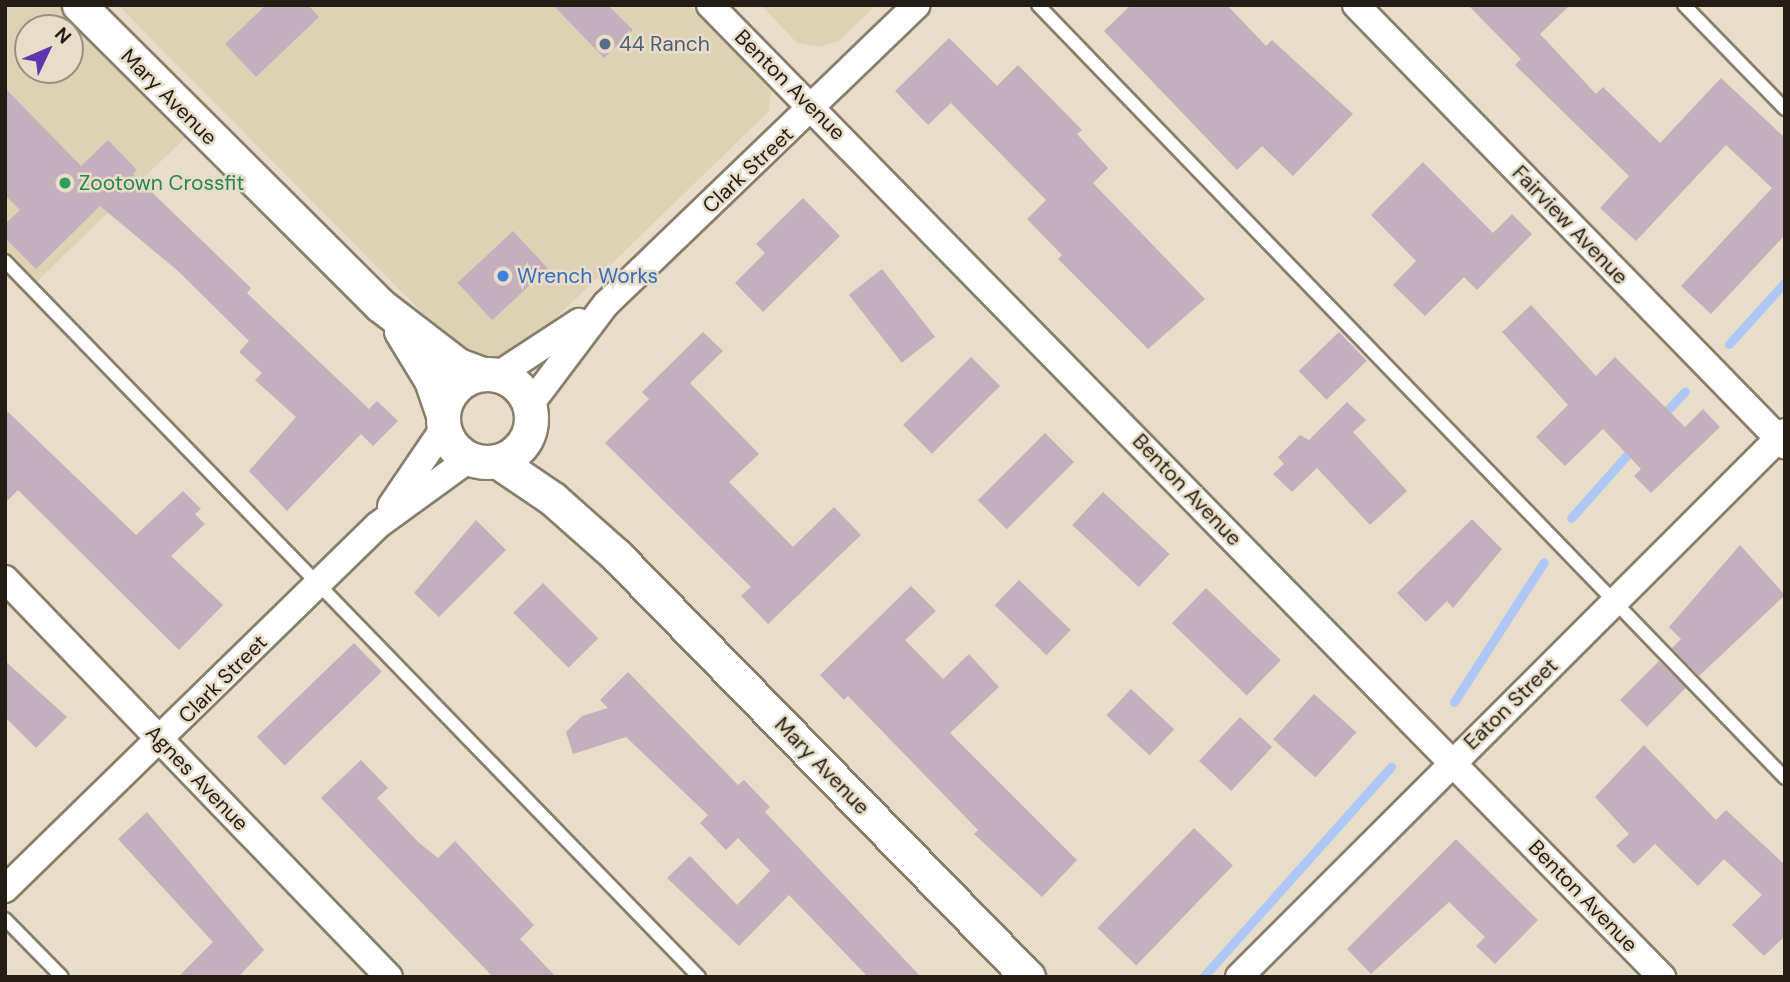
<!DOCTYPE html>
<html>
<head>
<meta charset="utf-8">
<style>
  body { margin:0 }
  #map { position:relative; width:1790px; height:982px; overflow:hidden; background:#e7ddc8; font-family:"DM Sans",sans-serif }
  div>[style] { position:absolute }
  .built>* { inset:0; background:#ded2b5 }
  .stream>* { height:9px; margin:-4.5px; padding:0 4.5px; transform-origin:4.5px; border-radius:4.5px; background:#afc7f6 }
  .building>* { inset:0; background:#c5afbc; transform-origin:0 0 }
  .roads { filter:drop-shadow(2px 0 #887f6b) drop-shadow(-2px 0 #887f6b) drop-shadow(0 2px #887f6b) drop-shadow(0 -2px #887f6b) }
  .service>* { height:12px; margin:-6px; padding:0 6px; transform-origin:6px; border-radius:6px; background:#fff }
  .minor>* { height:26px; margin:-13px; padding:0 13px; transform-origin:13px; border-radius:13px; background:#fff }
  .tertiary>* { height:33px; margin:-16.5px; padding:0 16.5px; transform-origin:16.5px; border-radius:16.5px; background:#fff }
  .tertiary>.ring { margin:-16.5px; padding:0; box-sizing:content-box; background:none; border:33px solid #fff; border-radius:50% }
  .dots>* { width:19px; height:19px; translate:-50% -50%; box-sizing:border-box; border:4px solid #e7ddc8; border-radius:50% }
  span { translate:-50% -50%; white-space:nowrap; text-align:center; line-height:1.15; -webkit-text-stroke:5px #e7ddc8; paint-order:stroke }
  .service-label { font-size:21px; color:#4e5e75 }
  .left { translate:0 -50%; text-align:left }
  .street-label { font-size:21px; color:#221e16 }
  .leisure-label { font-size:21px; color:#27864d }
  .shop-label { font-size:21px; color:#366cbe }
  .frame { position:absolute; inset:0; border:7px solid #221e16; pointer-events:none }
  .north { position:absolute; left:14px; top:14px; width:70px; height:70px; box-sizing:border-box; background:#e7ddc8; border:2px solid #989181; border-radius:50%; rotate:46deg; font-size:19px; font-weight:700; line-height:28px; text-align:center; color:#221e16 }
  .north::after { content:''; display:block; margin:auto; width:24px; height:32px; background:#6135ad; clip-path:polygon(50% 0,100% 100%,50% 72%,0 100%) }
</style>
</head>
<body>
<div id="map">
  <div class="built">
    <i style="clip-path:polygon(evenodd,5px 5px,59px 5px,186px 137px,31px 287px,5px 261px,5px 5px,28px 28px,70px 28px,70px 70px,28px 70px,28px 28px)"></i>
    <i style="clip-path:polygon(118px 5px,689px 5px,763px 81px,771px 92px,769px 111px,527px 346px,508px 360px,471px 362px)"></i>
    <i style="clip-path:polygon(761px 5px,876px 5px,839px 41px,819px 47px,797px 43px)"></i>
  </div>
  <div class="stream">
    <i style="left:1729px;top:344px;width:84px;rotate:-47.9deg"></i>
    <i style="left:1661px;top:417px;width:35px;rotate:-47deg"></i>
    <i style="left:1571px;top:518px;width:96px;rotate:-48.4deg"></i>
    <i style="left:1454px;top:702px;width:166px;rotate:-57.3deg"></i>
    <i style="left:1203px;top:977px;width:282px;rotate:-48.2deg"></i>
  </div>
  <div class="building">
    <i style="clip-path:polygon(266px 5px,308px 5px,319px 17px,256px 77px,225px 44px)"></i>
    <i style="clip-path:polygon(553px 5px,608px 5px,633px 30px,604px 58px)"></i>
    <i style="clip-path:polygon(1131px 5px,1227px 5px,1266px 46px,1272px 40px,1353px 114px,1293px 176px,1262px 146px,1237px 170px,1104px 31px)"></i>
    <i style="clip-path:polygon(1468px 5px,1570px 5px,1540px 34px,1596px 94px,1603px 87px,1660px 143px,1721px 78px,1785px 138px,1785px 235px,1711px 314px,1681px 286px,1772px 188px,1726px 145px,1636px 241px,1600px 208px,1629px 176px,1515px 65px,1521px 59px)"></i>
    <i style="clip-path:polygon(949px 38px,997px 86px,1018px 65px,1082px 130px,1077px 134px,1108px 168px,1093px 183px,1205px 299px,1148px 349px,1058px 259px,1062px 255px,1027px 219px,1046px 200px,951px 103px,928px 125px,895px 91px)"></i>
    <i style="clip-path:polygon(5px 88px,81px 166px,108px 140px,137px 170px,133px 174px,251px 288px,247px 293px,369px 409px,377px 401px,398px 421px,373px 446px,361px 434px,287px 511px,249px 471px,296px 417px,255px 380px,262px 373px,239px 352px,249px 341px,178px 271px,100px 206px,36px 269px,5px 238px,5px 224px,20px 210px,5px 195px)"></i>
    <i style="clip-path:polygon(1423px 162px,1493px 233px,1512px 214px,1532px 234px,1477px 290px,1464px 277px,1425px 316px,1393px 285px,1416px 261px,1371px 215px)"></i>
    <i style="clip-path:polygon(803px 198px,840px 236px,763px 312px,735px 283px,765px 253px,756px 244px)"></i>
    <i style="left:513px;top:231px;width:51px;height:76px;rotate:47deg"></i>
    <i style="left:882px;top:269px;width:86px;height:42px;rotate:52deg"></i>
    <i style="clip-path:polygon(1531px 305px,1596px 376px,1615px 357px,1685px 427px,1703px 409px,1720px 427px,1651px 493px,1634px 476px,1641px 469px,1603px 429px,1565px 466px,1536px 437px,1568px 405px,1502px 332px)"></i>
    <i style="clip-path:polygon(703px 332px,723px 351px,690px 383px,759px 454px,729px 482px,793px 547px,834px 507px,861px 535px,768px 624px,741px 596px,751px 587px,605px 443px,649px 399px,642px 392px)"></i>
    <i style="left:1339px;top:332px;width:40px;height:56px;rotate:46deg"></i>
    <i style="left:971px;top:357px;width:41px;height:96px;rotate:45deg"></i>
    <i style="clip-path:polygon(1347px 402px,1366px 420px,1353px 432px,1407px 491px,1370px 525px,1317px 468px,1292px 492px,1273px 474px,1284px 464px,1278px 457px,1300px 435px,1309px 440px)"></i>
    <i style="clip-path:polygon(5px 409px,136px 535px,183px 491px,201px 509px,195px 514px,205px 524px,171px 556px,223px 605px,179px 650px,18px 490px,5px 503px)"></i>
    <i style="left:1045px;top:433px;width:41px;height:95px;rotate:45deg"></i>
    <i style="left:1103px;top:492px;width:91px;height:45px;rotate:43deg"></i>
    <i style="clip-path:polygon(1472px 519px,1502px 549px,1453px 608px,1447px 601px,1426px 622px,1397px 593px)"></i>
    <i style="clip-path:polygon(476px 520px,506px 550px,439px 617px,414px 593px)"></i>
    <i style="clip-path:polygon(1740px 545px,1785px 595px,1699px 676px,1672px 648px,1681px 639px,1669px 627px)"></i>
    <i style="left:1019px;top:580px;width:72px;height:35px;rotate:44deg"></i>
    <i style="left:543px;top:583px;width:78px;height:42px;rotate:45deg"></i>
    <i style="clip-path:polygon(911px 586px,936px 611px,905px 640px,943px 679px,969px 654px,999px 687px,950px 733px,1077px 860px,1042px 897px,974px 834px,978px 830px,848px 696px,844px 700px,820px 675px)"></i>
    <i style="left:1206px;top:588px;width:104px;height:49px;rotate:44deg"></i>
    <i style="left:354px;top:643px;width:40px;height:135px;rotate:46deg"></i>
    <i style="clip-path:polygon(5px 661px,67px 717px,36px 748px,5px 717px)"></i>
    <i style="left:1659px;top:661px;width:38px;height:55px;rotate:45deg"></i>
    <i style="clip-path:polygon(628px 672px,738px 785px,744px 780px,770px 807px,765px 812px,921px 977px,868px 977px,789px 895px,739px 946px,667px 878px,690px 856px,737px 905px,770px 871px,738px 838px,726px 850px,700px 823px,708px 815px,626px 737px,573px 754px,566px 732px,582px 716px,608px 708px,600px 700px)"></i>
    <i style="left:1131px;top:689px;width:59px;height:36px;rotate:43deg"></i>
    <i style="left:1314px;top:694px;width:57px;height:61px;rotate:42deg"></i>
    <i style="left:1240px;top:717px;width:44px;height:60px;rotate:43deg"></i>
    <i style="clip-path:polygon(1644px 745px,1716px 820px,1726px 810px,1785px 865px,1785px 936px,1764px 956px,1732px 925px,1762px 895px,1724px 859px,1698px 886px,1655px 844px,1634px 864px,1616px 846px,1629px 834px,1595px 797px)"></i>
    <i style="clip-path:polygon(361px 760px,388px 788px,377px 798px,418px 842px,438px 858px,455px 841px,534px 925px,520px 939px,556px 977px,493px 977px,321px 798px)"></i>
    <i style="clip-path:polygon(147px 812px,264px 950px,238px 977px,178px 977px,213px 942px,118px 839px)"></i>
    <i style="left:1194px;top:828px;width:54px;height:139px;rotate:44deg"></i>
    <i style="clip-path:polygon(1456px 839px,1538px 920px,1495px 964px,1476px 946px,1485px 937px,1449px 902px,1371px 974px,1347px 949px)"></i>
  </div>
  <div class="roads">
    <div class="service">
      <i style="left:1038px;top:5px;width:1075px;rotate:45.98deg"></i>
      <i style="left:1684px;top:5px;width:145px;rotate:45.8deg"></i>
      <i style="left:5px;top:261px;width:997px;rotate:45.89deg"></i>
      <i style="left:5px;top:919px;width:81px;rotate:45.5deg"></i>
    </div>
    <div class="minor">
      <i style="left:710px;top:5px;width:1361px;rotate:45.6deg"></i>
      <i style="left:1356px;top:5px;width:615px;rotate:45.73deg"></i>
      <i style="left:498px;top:375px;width:97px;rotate:-33.2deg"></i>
      <i style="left:529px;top:406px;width:128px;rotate:-53deg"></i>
      <i style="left:606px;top:304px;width:431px;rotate:-43.9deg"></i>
      <i style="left:391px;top:506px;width:94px;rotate:-55.8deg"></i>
      <i style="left:5px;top:579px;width:553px;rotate:46.03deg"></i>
      <i style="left:5px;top:889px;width:521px;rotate:-44.3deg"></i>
      <i style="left:378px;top:525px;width:112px;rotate:-36deg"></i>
      <i style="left:1239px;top:977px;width:771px;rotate:-44.95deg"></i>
    </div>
    <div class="tertiary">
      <i style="left:79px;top:5px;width:425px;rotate:44.9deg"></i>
      <i style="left:380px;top:305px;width:98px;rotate:37.6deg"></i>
      <i style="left:458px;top:365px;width:27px;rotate:20deg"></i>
      <i style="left:401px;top:331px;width:57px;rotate:58.5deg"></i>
      <i style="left:431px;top:380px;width:36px;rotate:71deg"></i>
      <i class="ring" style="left:443px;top:374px;width:55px;height:55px"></i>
      <i style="left:497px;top:461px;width:68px;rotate:34.2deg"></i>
      <i style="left:553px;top:499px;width:84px;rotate:41.6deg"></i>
      <i style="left:616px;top:555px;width:590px;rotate:45.69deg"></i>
    </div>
  </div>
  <div class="dots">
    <i style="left:605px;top:44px;background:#5c6f8a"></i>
    <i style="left:65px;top:183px;background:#2e9e5b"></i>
    <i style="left:503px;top:276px;background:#3f7fe0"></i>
  </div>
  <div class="service-label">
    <span class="left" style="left:619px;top:44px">44 Ranch</span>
  </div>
  <div class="street-label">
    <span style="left:790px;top:85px;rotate:45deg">Benton Avenue</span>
    <span style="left:169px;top:97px;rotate:45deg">Mary Avenue</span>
    <span style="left:748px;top:170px;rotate:-43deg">Clark Street</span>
    <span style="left:1570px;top:225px;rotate:46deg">Fairview Avenue</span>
    <span style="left:1187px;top:490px;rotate:46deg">Benton Avenue</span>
    <span style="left:223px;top:679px;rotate:-45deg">Clark Street</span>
    <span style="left:1511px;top:704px;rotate:-44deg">Eaton Street</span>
    <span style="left:822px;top:766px;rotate:46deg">Mary Avenue</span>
    <span style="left:197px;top:778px;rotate:46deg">Agnes Avenue</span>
    <span style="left:1583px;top:896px;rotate:46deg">Benton Avenue</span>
  </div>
  <div class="leisure-label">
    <span class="left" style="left:79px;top:183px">Zootown Crossfit</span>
  </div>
  <div class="shop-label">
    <span class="left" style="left:517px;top:276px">Wrench Works</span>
  </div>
  <div class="frame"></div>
  <div class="north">N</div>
</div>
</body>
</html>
